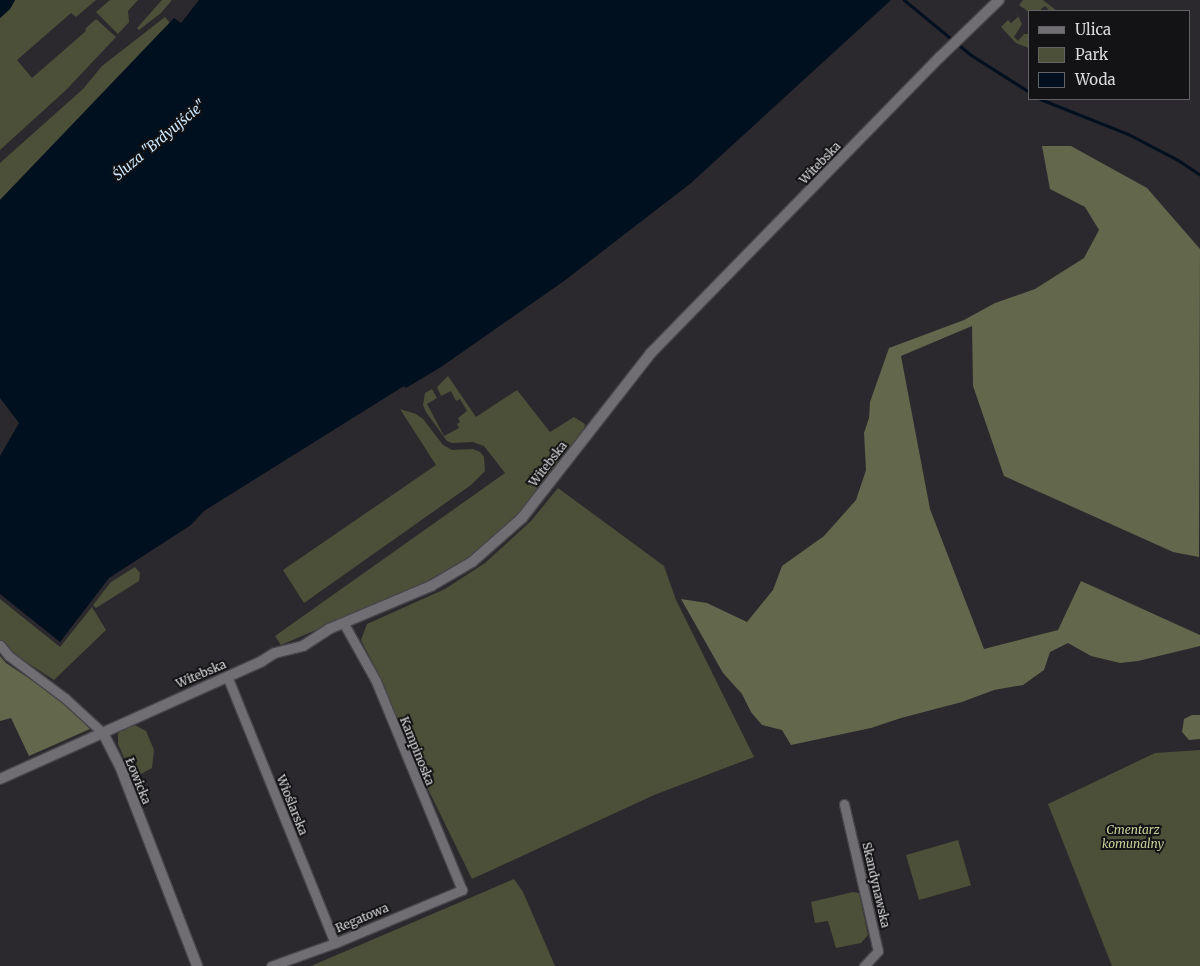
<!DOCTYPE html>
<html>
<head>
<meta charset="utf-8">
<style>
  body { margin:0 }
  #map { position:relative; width:1200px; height:966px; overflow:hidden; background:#2b292d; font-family:Merriweather,serif }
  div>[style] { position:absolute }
  .green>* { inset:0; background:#4c5038; transform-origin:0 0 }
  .forest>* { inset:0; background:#63674c }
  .water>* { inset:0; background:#00101f }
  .stream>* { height:3px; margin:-1.5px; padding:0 1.5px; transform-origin:1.5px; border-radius:1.5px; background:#00101f }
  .roads { filter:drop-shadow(1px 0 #474549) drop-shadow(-1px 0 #474549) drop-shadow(0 1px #474549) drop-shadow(0 -1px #474549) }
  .minor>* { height:9px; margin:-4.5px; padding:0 4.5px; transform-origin:4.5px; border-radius:4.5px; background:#706e73 }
  .tertiary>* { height:10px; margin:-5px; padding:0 5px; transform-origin:5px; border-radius:5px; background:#706e73 }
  span { translate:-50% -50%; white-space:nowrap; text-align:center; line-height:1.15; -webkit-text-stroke:4px #131214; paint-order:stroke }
  .street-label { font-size:12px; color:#dad9dc }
  .park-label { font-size:12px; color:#c8d09a; font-style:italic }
  .water-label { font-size:14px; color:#cbe6fd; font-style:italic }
  .legend { position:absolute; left:1028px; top:10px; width:162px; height:90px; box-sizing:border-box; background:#131214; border:1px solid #636264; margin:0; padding:6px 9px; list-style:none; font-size:15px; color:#dad9dc }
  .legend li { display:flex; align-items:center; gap:10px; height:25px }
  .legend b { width:25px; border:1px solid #636264 }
</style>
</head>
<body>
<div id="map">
  <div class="green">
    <i style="clip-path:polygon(15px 0,96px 0,76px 17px,71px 13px,17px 60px,32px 78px,86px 31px,85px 29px,96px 19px,116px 37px,66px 90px,0 150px,0 18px,10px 9px)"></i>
    <i style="clip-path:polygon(110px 0,138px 0,128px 11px,129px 22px,118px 34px,96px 12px)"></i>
    <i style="clip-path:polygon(162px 0,172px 0,161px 13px,139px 30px,137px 28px)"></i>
    <i style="clip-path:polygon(1023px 0,1043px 0,1057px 11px,1048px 11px,1049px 10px,1045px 6px,1039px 11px,1029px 12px,1019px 5px)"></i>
    <i style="clip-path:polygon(1015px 10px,1022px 24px,1014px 37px,1018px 41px,1024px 34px,1028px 34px,1029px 48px,1016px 43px,1001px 27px,1008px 20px,1011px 23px,1018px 17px)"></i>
    <i style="clip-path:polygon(165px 17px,170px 23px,0 200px,0 163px,83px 89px,102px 66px)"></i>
    <i style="clip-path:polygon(448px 376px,476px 417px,517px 390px,550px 432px,574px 417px,585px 424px,584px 430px,518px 514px,476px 553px,420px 585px,281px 645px,275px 636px,505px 473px,484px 446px,473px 442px,452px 443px,447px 441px,426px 412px,423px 405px,425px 393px,432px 389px,437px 398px,427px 404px,444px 436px,459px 428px,457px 424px,460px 422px,458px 418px,467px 411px,460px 399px,456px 401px,451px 391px,441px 396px,437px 387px)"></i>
    <i style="clip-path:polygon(400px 409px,416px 414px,423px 419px,443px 445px,452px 450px,473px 449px,480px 452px,484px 457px,485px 471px,471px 485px,304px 603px,283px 570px,436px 465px)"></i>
    <i style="clip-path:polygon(558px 488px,664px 566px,676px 600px,754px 757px,654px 795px,472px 879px,425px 783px,434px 779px,430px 765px,418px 768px,381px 679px,361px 640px,367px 624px,445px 589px,485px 563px,531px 521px)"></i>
    <i style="clip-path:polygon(135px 567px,140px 573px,139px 581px,96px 608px,93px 605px,111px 582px)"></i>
    <i style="clip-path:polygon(0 599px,60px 647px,92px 607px,106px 630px,54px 680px,8px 650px,0 640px)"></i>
    <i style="clip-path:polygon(133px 724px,146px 731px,154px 750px,152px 768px,141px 774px,129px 769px,118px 744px,118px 734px,122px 729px)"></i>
    <i style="clip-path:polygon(1200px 750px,1200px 966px,1112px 966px,1048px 804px,1155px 753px)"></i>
    <i style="left:958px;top:840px;width:47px;height:54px;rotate:74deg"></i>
    <i style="clip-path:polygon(514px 879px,523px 892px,555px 966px,311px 966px)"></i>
    <i style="clip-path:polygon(853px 892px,859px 893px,868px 935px,861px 943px,836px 948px,828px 921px,815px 923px,811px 902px)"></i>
  </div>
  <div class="forest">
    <i style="clip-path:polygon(1042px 146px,1071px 146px,1147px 188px,1200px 249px,1199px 557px,1173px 552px,1004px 476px,973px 386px,972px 326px,901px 356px,930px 509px,984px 649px,1058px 630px,1081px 581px,1200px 635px,1200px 646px,1138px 661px,1120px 663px,1091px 656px,1068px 643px,1050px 652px,1044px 670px,1023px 685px,994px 690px,962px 702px,901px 718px,871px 728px,791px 745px,782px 730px,762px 725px,751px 712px,742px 694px,723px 673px,681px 599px,707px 603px,747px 622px,773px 590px,782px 566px,824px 536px,856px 500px,866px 470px,864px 433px,869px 418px,870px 402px,889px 348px,964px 320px,995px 303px,1035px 289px,1084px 258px,1099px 230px,1085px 207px,1050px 189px)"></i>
    <i style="clip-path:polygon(0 656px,6px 663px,66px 703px,90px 729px,29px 756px,11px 718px,0 721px)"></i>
    <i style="clip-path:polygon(1192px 715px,1200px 715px,1200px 739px,1189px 740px,1182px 732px,1184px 719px)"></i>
  </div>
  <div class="water">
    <i style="clip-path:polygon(0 0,15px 0,10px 9px,0 18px)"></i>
    <i style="clip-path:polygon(199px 0,891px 0,691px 183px,564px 281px,441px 367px,406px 388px,404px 386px,204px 511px,191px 525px,109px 578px,60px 642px,0 594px,0 456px,19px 423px,0 398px,0 200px,174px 18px,181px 23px)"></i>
  </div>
  <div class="stream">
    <i style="left:904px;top:0;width:87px;rotate:39.4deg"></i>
    <i style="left:971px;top:55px;width:69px;rotate:32.5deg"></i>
    <i style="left:1040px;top:99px;width:95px;rotate:21.7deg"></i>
    <i style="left:1128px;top:134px;width:56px;rotate:27.5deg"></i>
    <i style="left:1178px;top:160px;width:27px;rotate:34deg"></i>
  </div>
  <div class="roads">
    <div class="minor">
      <i style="left:0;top:645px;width:14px;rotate:51deg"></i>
      <i style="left:9px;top:656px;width:70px;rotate:36.9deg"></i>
      <i style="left:65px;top:698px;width:52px;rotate:42.6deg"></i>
      <i style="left:227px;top:676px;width:288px;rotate:68deg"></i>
      <i style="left:844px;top:804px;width:151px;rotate:77deg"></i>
      <i style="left:878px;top:951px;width:21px;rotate:133deg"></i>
      <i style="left:271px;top:966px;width:68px;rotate:-19.8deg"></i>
      <i style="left:335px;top:943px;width:138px;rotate:-22.7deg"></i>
      <i style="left:462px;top:890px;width:226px;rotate:-112.4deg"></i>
      <i style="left:376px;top:681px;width:65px;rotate:-119.3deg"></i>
    </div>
    <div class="tertiary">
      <i style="left:103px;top:733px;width:37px;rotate:63deg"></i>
      <i style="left:120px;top:766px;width:214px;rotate:68.9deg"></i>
      <i style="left:0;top:779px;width:287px;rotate:-24.2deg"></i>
      <i style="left:262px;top:661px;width:15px;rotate:-32deg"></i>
      <i style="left:275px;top:653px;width:29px;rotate:-14deg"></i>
      <i style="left:303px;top:646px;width:31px;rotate:-33deg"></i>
      <i style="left:329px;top:629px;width:111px;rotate:-22.9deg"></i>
      <i style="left:431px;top:586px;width:48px;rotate:-30.3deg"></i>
      <i style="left:472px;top:562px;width:67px;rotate:-41.3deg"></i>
      <i style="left:522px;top:518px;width:209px;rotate:-52deg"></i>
      <i style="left:651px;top:353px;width:414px;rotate:-45.7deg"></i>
      <i style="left:940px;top:57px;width:82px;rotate:-44deg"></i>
    </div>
  </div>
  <div class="street-label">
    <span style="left:820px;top:163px;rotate:-46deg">Witebska</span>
    <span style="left:548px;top:464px;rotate:-52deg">Witebska</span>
    <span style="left:201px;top:674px;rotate:-23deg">Witebska</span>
    <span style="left:417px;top:751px;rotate:68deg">Kampinoska</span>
    <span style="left:138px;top:781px;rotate:68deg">Łowicka</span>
    <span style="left:292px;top:805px;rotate:68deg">Wioślarska</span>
    <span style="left:876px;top:885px;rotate:77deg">Skandynawska</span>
    <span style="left:362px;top:918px;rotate:-23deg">Regatowa</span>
  </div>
  <div class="park-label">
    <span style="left:1133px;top:837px">Cmentarz<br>komunalny</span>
  </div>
  <div class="water-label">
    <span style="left:159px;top:140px;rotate:-40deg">Śluza "Brdyujście"</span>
  </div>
  <ul class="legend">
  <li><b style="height:6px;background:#706e73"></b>Ulica</li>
  <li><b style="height:14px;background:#4c5038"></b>Park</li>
  <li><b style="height:14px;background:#00101f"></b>Woda</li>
  </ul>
</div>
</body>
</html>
